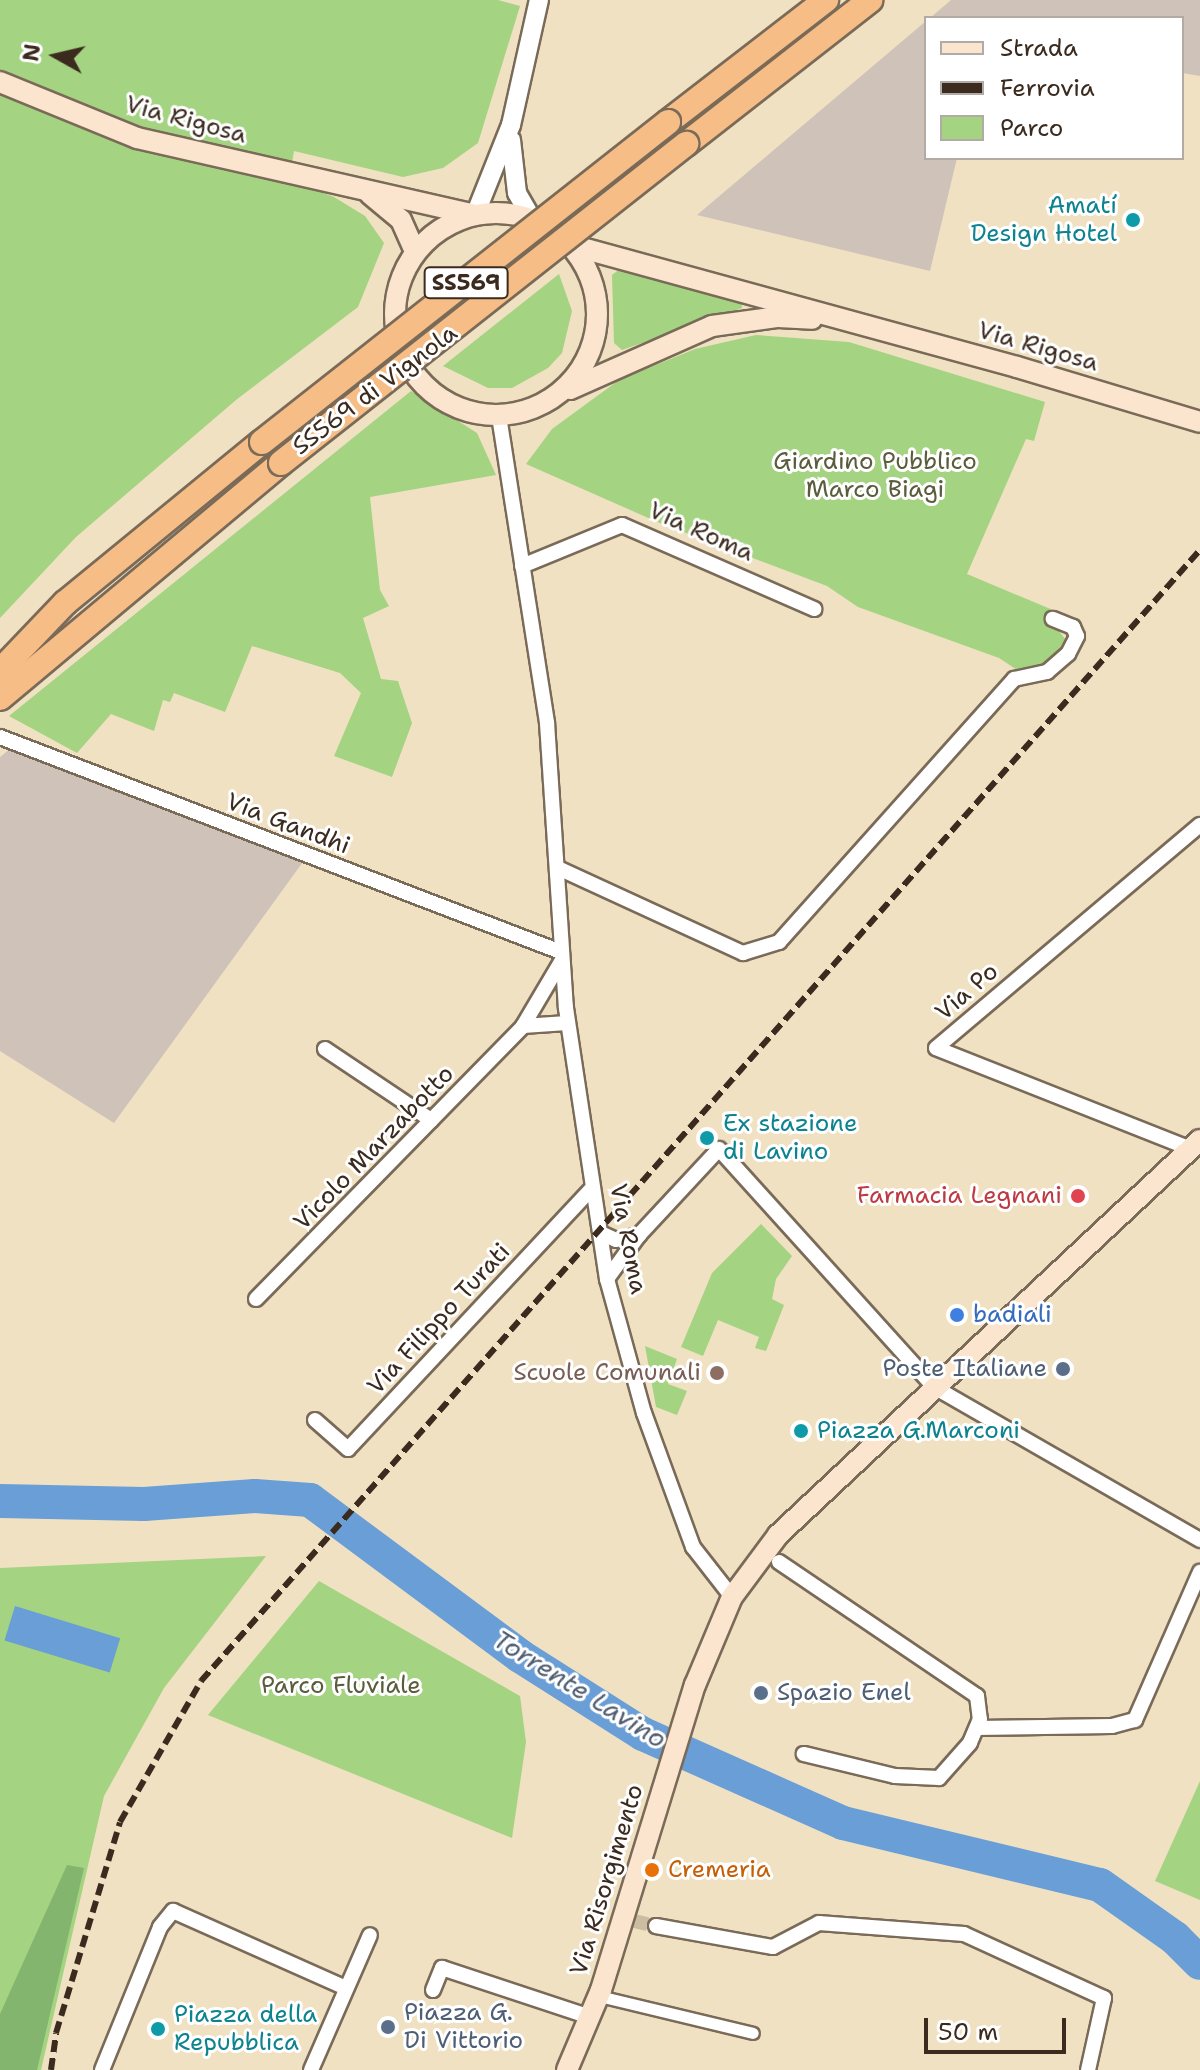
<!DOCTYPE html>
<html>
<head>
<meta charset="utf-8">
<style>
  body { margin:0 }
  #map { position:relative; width:1200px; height:2070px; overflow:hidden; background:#f0e1c3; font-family:"Shantell Sans",sans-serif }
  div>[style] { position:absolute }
  .industrial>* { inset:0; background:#cec2b9 }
  .green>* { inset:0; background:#a4d381 }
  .forest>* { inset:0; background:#83b56f }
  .water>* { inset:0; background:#699ed6; transform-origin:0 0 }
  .river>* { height:34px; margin:-17px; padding:0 17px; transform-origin:17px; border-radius:17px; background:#699ed6 }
  .minor-tunnel>* { height:14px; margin-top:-7px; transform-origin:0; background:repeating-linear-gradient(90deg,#ccbca2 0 14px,transparent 0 21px) }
  .roads { filter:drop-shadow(2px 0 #7a6a58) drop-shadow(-2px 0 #7a6a58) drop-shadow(0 2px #7a6a58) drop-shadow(0 -2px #7a6a58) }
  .pedestrian>* { height:11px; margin:-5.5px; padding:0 5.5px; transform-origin:5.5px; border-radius:5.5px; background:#fff }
  .minor>* { height:14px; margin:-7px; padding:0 7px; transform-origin:7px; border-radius:7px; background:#fff }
  .tertiary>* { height:18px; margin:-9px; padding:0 9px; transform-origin:9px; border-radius:9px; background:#fff }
  .secondary>* { height:20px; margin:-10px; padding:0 10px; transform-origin:10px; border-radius:10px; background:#fbe5cf }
  .secondary>.ring { margin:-10px; padding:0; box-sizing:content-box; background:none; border:20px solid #fbe5cf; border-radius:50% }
  .trunk>* { height:24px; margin:-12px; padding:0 12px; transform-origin:12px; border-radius:12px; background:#f6be86 }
  .rail>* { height:6px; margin-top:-3px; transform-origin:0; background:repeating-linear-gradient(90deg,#3b2a1e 0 12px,transparent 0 18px) }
  .bridges { filter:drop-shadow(2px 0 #7a6a58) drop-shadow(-2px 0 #7a6a58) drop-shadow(0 2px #7a6a58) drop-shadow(0 -2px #7a6a58) }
  .trunk-bridge>* { height:24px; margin:-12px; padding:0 12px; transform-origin:12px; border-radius:12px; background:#f6be86 }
  .dots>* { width:22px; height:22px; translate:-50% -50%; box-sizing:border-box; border:4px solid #fff; border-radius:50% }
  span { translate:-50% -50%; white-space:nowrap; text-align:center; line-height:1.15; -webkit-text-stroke:6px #fff; paint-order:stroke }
  .shield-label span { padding:2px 6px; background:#fff; border:2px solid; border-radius:6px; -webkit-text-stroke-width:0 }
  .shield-label { font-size:22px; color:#3b2a1e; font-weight:700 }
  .street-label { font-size:24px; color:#3b2a1e }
  .culture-label { font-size:24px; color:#0d838f }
  .right { translate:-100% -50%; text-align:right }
  .left { translate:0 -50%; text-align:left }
  .park-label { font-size:24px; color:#5a5d3c }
  .health-label { font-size:24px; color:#be3a42 }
  .shop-label { font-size:24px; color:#366cbe }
  .service-label { font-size:24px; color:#4e5e75 }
  .education-label { font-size:24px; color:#785e54 }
  .food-label { font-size:24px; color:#c56008 }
  .water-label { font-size:26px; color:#505e71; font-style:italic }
  .legend { position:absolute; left:924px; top:16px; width:260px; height:144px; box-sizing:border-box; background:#fff; border:2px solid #b1aaa5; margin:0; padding:10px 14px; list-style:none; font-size:24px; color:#3b2a1e }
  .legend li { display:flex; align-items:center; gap:16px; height:40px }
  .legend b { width:40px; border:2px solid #b1aaa5 }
  .north { position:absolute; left:16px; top:16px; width:80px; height:80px; -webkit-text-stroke:6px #fff; paint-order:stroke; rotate:278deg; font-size:22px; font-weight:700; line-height:32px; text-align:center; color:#3b2a1e }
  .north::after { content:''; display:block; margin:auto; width:28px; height:36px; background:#3b2a1e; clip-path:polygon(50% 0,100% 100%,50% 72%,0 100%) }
  .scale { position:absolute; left:924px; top:2018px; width:142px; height:36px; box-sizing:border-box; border:4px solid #3b2a1e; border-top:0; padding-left:10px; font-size:24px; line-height:28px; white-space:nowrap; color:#3b2a1e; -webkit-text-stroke:6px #fff; paint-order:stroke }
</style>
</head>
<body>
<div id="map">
  <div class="industrial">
    <i style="clip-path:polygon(951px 0,1200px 0,1200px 76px,1182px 73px,1182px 18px,930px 18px)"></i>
    <i style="clip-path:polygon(926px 21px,926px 158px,957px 158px,930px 271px,697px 215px)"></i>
    <i style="clip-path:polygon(15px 745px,313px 848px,114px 1123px,0 1051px,0 757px)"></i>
  </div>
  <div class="green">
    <i style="clip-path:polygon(0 0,498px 0,520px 6px,478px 143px,443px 168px,403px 177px,294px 151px,289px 180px,334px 197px,365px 216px,384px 243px,358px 307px,236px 400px,76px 537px,0 618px)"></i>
    <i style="clip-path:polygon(621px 268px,741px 299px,742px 308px,622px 350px,614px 343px,612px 275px)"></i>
    <i style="clip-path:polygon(559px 274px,572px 311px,562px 353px,548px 368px,512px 388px,488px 388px,443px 366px)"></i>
    <i style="clip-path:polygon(756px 335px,849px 342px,1045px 402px,1034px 441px,1026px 439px,967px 574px,1060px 613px,1054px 625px,1066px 640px,1051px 659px,1022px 673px,999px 658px,858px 607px,827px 586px,662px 524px,526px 464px,552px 429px,619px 380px,695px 349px)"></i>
    <i style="clip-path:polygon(411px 391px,477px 433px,496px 475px,370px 497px,380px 590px,389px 606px,363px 618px,381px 679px,398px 681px,412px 723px,392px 777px,334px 756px,361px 693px,340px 673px,252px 646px,225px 712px,174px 693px,170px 702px,163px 700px,154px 731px,111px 714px,77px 753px,9px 716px)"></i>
    <i style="clip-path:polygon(761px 1224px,792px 1256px,776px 1279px,772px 1299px,784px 1305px,766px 1351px,755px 1348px,759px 1337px,718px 1320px,703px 1356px,681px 1347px,712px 1273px)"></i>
    <i style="clip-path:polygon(645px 1346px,677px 1359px,668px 1384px,687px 1391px,677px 1415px,656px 1407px)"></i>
    <i style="clip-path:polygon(266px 1556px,164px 1688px,104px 1796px,41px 2070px,0 2070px,0 1568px)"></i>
    <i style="clip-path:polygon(319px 1581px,520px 1696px,526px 1742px,512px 1838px,208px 1715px)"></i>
    <i style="clip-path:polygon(1200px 1781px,1200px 1900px,1155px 1881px)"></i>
  </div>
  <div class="forest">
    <i style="clip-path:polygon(67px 1865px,84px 1868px,37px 2070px,0 2070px,0 2014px)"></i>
  </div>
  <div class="water">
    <i style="left:15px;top:1606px;width:110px;height:36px;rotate:17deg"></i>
  </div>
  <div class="river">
    <i style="left:0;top:1501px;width:144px;rotate:1.2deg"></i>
    <i style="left:144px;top:1504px;width:111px;rotate:-4.1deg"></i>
    <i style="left:255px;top:1496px;width:55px;rotate:4.2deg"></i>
    <i style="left:310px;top:1500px;width:262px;rotate:36.6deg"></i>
    <i style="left:520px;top:1656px;width:146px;rotate:32.4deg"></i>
    <i style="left:643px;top:1734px;width:219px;rotate:24deg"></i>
    <i style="left:843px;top:1823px;width:264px;rotate:13.6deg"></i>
    <i style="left:1100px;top:1885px;width:92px;rotate:35.2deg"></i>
    <i style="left:1175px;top:1938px;width:35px;rotate:45deg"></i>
  </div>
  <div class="minor-tunnel">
    <i style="left:634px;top:1921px;width:23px;rotate:13deg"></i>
  </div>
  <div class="roads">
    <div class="pedestrian">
      <i style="left:599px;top:1996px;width:158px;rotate:13.5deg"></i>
    </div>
    <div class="minor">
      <i style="left:499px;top:416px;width:311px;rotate:81.1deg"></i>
      <i style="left:547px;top:723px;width:286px;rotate:86.2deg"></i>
      <i style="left:566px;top:1008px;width:274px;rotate:81.4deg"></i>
      <i style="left:607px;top:1279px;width:139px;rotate:74.6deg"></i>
      <i style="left:644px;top:1413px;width:143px;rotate:69.9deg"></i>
      <i style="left:693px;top:1547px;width:63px;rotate:52deg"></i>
      <i style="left:522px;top:566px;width:108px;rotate:-22.3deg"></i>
      <i style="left:622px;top:525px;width:210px;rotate:23.6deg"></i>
      <i style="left:0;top:737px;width:601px;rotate:20.97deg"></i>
      <i style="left:558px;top:868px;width:204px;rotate:24.7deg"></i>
      <i style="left:743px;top:953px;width:38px;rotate:-17deg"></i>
      <i style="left:779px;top:942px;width:353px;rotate:-48.2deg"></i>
      <i style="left:1014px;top:679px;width:34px;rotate:-12deg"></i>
      <i style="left:1047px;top:672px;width:28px;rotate:-41deg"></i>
      <i style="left:1068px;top:654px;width:20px;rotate:-63deg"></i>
      <i style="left:1077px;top:636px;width:10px;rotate:-114deg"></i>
      <i style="left:1073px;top:627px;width:22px;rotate:-158deg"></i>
      <i style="left:562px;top:960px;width:77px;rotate:120.6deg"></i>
      <i style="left:523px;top:1026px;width:44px;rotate:-3.9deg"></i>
      <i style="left:325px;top:1049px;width:128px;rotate:33.8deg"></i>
      <i style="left:1191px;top:1149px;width:274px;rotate:-158.4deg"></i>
      <i style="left:936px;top:1048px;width:346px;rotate:-40.2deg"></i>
      <i style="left:603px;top:1234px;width:14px;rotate:25deg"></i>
      <i style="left:616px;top:1240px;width:24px;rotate:-12deg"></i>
      <i style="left:607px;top:1279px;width:54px;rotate:-54deg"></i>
      <i style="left:639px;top:1235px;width:117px;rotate:-47.1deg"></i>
      <i style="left:719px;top:1149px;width:321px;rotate:47.9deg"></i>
      <i style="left:934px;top:1387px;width:307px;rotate:29.9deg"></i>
      <i style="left:256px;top:1299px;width:382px;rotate:-45.6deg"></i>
      <i style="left:315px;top:1420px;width:44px;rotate:41.3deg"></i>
      <i style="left:348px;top:1449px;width:357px;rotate:-46.9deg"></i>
      <i style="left:779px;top:1562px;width:239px;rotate:34.1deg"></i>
      <i style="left:977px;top:1696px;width:23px;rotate:83deg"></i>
      <i style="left:980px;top:1719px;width:26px;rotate:113deg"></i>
      <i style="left:970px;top:1743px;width:47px;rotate:131.5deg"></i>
      <i style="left:939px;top:1778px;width:44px;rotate:-177.4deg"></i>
      <i style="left:895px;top:1776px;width:94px;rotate:-166.4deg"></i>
      <i style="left:977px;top:1728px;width:135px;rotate:-0.8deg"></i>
      <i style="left:1112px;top:1726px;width:24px;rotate:-15deg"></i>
      <i style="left:1135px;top:1720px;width:162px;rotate:-66.3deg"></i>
      <i style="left:656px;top:1926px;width:119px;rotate:10.2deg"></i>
      <i style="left:773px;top:1947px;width:52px;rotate:-27.6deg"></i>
      <i style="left:819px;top:1923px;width:145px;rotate:4.3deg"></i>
      <i style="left:964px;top:1934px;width:154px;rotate:24.6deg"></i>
      <i style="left:1104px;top:1998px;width:74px;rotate:102.5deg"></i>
      <i style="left:433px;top:1990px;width:24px;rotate:-68deg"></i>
      <i style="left:442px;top:1968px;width:156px;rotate:18.3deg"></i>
      <i style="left:102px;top:2070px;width:154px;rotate:-67.9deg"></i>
      <i style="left:160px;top:1927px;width:21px;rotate:-51deg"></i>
      <i style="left:173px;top:1911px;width:189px;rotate:24deg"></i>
      <i style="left:311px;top:2070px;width:147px;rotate:-66.4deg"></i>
    </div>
    <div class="tertiary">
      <i style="left:511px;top:140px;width:53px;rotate:83.5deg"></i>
      <i style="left:517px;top:193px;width:30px;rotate:60deg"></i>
      <i style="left:475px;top:215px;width:97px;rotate:-68.2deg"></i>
      <i style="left:511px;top:125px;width:128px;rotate:-77.4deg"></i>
    </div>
    <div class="secondary">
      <i style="left:0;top:82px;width:148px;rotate:22.2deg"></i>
      <i style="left:137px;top:138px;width:347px;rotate:12.8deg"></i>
      <i style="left:370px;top:194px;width:40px;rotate:40deg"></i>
      <i style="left:401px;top:220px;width:35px;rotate:66deg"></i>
      <i class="ring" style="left:395px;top:213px;width:182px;height:182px"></i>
      <i style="left:571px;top:245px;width:462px;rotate:15.3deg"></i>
      <i style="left:1017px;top:367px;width:191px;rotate:16.7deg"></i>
      <i style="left:570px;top:389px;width:155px;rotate:-23.9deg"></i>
      <i style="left:712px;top:326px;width:67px;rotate:-7.8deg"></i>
      <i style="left:778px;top:317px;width:34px;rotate:3deg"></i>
      <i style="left:567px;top:2070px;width:87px;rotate:-67deg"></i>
      <i style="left:601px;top:1990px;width:319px;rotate:-72.9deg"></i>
      <i style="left:695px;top:1685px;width:95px;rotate:-67.2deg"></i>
      <i style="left:732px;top:1597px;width:77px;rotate:-53.4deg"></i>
      <i style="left:778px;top:1535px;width:578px;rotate:-43.11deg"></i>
    </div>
    <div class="trunk">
      <i style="left:668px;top:122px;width:200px;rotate:-37.7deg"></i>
      <i style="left:686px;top:144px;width:234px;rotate:-38deg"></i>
      <i style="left:0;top:671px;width:94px;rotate:-46.3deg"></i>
      <i style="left:65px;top:603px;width:254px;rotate:-39.3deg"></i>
      <i style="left:0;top:698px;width:366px;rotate:-39.9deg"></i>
    </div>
  </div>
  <div class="rail">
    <i style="left:51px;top:2070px;width:37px;rotate:-82deg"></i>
    <i style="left:56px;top:2033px;width:220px;rotate:-73.1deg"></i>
    <i style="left:120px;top:1822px;width:163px;rotate:-60.1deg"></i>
    <i style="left:201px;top:1681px;width:1509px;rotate:-48.55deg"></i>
  </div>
  <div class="bridges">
    <div class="trunk-bridge">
      <i style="left:262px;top:442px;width:517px;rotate:-38.24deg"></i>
      <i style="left:281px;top:463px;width:516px;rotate:-38.23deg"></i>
    </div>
  </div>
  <div class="dots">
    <i style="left:1133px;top:220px;background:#0f9aa8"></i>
    <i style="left:707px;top:1138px;background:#0f9aa8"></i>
    <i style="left:1078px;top:1196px;background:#e0444e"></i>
    <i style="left:957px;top:1315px;background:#3f7fe0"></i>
    <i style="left:1063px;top:1369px;background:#5c6f8a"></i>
    <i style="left:717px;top:1373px;background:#8d6e63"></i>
    <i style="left:801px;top:1431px;background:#0f9aa8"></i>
    <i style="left:761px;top:1693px;background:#5c6f8a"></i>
    <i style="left:652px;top:1870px;background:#e8710a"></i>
    <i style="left:388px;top:2027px;background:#5c6f8a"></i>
    <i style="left:158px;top:2029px;background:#0f9aa8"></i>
  </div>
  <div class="shield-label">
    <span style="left:466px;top:283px">SS569</span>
  </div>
  <div class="street-label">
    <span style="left:186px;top:120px;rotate:15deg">Via Rigosa</span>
    <span style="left:1038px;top:347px;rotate:16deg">Via Rigosa</span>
    <span style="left:375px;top:390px;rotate:-37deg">SS569 di Vignola</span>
    <span style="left:701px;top:532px;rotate:24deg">Via Roma</span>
    <span style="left:288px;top:824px;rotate:21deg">Via Gandhi</span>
    <span style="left:967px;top:992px;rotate:-41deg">Via Po</span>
    <span style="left:374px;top:1148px;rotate:-46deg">Vicolo Marzabotto</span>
    <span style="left:628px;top:1239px;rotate:79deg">Via Roma</span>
    <span style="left:439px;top:1319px;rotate:-47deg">Via Filippo Turati</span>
    <span style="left:607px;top:1880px;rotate:-73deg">Via Risorgimento</span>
  </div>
  <div class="culture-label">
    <span class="right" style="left:1117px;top:220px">Amatí<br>Design Hotel</span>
    <span class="left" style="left:723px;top:1138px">Ex stazione<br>di Lavino</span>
    <span class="left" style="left:817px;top:1431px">Piazza G.Marconi</span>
    <span class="left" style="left:174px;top:2029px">Piazza della<br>Repubblica</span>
  </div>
  <div class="park-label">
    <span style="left:875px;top:476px">Giardino Pubblico<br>Marco Biagi</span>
    <span style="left:341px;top:1686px">Parco Fluviale</span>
  </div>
  <div class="health-label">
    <span class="right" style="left:1062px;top:1196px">Farmacia Legnani</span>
  </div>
  <div class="shop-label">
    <span class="left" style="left:973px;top:1315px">badiali</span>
  </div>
  <div class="service-label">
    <span class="right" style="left:1047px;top:1369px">Poste Italiane</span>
    <span class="left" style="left:777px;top:1693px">Spazio Enel</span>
    <span class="left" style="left:404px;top:2027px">Piazza G.<br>Di Vittorio</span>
  </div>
  <div class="education-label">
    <span class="right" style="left:701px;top:1373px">Scuole Comunali</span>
  </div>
  <div class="food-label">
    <span class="left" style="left:668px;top:1870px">Cremeria</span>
  </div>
  <div class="water-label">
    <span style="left:580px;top:1689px;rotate:32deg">Torrente Lavino</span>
  </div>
  <ul class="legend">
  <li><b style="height:10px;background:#fbe5cf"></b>Strada</li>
  <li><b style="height:10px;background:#3b2a1e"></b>Ferrovia</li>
  <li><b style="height:22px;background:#a4d381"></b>Parco</li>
  </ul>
  <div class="north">N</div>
  <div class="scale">50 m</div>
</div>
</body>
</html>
